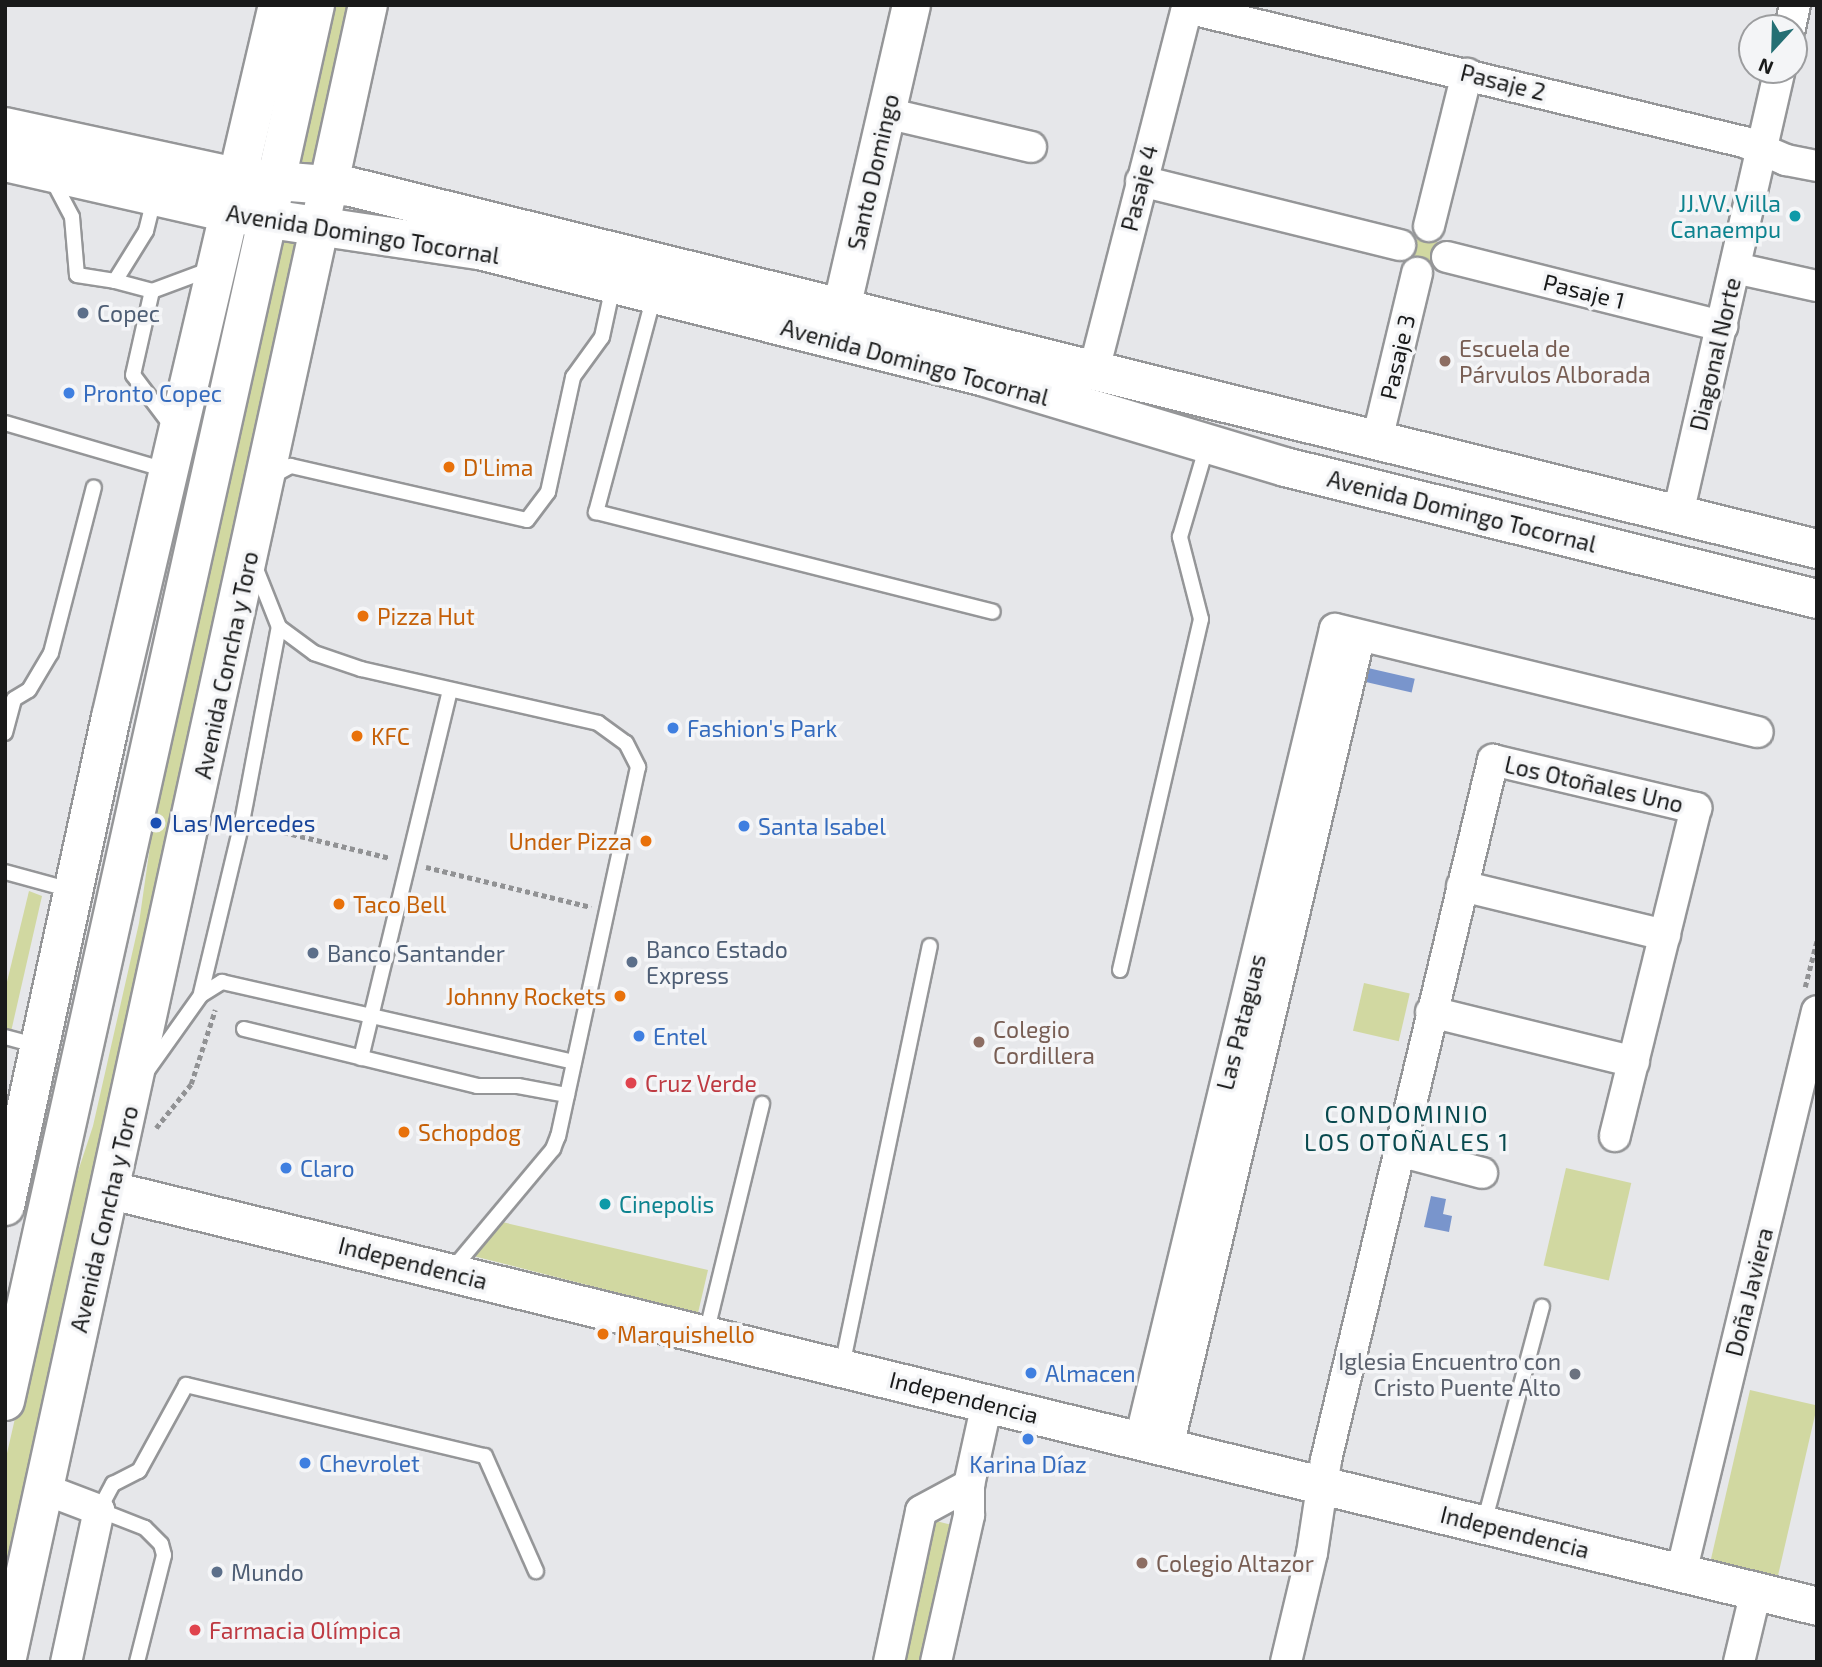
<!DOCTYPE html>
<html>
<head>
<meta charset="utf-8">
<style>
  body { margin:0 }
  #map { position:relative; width:1822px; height:1667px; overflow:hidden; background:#e6e7ea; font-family:"Exo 2",sans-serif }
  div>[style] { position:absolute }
  .green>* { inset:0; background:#d1d8a1; transform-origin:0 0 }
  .round { border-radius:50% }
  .water>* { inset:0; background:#7995cc; transform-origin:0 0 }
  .path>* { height:4.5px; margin-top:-2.25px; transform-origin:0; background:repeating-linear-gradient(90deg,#919294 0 5px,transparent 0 8.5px) }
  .roads { filter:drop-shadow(2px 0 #959698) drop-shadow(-2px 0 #959698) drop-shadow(0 2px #959698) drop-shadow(0 -2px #959698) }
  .service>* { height:14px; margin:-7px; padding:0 7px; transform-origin:7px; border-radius:7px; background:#fff }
  .minor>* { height:30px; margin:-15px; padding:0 15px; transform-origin:15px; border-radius:15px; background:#fff }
  .tertiary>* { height:37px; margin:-18.5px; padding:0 18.5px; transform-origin:18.5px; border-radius:18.5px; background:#fff }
  .secondary>* { height:38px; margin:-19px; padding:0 19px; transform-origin:19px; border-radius:19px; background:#fff }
  .primary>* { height:38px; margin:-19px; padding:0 19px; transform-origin:19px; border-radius:19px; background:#fff }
  .dots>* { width:19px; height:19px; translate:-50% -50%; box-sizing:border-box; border:4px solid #f4f5f7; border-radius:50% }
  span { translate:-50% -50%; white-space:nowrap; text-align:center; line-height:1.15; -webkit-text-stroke:7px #f4f5f7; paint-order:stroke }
  .street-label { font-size:23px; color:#191a1a }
  .culture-label { font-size:23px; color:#0d838f }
  .right { translate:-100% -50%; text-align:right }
  .left { translate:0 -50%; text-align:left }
  .service-label { font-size:23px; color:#4e5e75 }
  .education-label { font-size:23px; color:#785e54 }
  .shop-label { font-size:23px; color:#366cbe }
  .food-label { font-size:23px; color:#c56008 }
  .transit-label { font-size:23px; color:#164399 }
  .health-label { font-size:23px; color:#be3a42 }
  .worship-label { font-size:23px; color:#5b616d }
  .neighbourhood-label { font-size:24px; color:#08494e; letter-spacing:2px }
  .frame { position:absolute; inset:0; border:7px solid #191a1a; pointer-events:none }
  .north { position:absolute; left:1738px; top:14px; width:70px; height:70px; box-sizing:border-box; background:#f4f5f7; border:2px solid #9c9d9f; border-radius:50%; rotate:202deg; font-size:19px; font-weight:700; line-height:28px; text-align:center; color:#191a1a }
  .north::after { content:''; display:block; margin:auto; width:24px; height:32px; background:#246f74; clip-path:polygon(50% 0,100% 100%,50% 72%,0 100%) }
</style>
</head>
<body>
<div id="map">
  <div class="green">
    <i style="clip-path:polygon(325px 5px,351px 5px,287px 284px,242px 518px,5px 1571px,5px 1462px,57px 1235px,93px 1126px,139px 923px,179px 644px)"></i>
    <i class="round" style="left:1412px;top:236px;width:28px;height:28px"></i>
    <i style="clip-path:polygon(29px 891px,42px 896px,5px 1058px,5px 990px)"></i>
    <i style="left:1364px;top:983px;width:47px;height:49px;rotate:13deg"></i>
    <i style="left:1566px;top:1168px;width:67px;height:100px;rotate:13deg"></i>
    <i style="clip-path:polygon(502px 1222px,708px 1270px,698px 1313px,473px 1256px)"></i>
    <i style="left:1750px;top:1390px;width:69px;height:177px;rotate:13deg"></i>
    <i style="left:932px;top:1520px;width:25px;height:145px;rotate:14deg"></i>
  </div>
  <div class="water">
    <i style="left:1368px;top:668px;width:48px;height:14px;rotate:13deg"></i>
    <i style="clip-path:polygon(1431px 1196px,1446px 1199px,1443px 1214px,1452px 1216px,1449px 1232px,1424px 1227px)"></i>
  </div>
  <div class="path">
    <i style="left:259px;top:826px;width:135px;rotate:13.7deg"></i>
    <i style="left:426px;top:867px;width:170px;rotate:13.6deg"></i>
    <i style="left:1805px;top:987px;width:49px;rotate:-75.7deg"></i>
    <i style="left:156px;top:1128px;width:56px;rotate:-51.5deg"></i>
    <i style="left:191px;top:1084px;width:78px;rotate:-72deg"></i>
  </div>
  <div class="roads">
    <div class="service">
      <i style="left:52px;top:179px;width:43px;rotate:62.2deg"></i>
      <i style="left:72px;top:217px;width:58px;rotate:85.1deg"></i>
      <i style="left:77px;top:275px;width:38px;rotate:9deg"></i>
      <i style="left:115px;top:281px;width:59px;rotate:-58.2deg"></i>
      <i style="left:146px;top:231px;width:36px;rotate:-76deg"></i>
      <i style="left:115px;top:281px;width:38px;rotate:15deg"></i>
      <i style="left:654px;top:296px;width:224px;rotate:105deg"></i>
      <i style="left:596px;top:512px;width:409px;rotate:14.1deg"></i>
      <i style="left:5px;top:423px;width:168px;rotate:16.3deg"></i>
      <i style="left:173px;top:428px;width:66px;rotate:-127deg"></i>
      <i style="left:133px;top:375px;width:86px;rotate:-77.3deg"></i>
      <i style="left:152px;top:291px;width:63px;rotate:-20.4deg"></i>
      <i style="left:269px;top:478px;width:25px;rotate:-29deg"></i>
      <i style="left:291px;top:466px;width:242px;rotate:12.9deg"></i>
      <i style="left:527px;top:520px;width:35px;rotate:-53deg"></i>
      <i style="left:548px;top:492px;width:118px;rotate:-77.7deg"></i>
      <i style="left:573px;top:377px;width:49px;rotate:-54.1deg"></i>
      <i style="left:602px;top:337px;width:52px;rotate:-77.8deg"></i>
      <i style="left:256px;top:569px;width:62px;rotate:68.4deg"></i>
      <i style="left:279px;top:627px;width:44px;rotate:36.6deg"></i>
      <i style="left:314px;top:653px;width:50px;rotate:18.8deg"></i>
      <i style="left:361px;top:669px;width:243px;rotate:12.8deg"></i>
      <i style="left:598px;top:723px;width:34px;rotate:36deg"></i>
      <i style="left:626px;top:743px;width:27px;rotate:63deg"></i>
      <i style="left:638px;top:767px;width:378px;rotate:102.2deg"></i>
      <i style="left:558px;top:1136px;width:14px;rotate:111deg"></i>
      <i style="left:553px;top:1149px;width:159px;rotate:129.9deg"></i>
      <i style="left:5px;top:733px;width:35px;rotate:-75deg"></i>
      <i style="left:14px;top:699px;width:17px;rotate:-31deg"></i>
      <i style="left:29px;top:690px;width:43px;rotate:-59.3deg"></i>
      <i style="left:51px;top:653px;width:171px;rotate:-75.5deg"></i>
      <i style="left:5px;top:872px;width:68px;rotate:15.3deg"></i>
      <i style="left:1120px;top:970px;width:360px;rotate:-77deg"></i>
      <i style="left:1201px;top:619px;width:85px;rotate:-104.4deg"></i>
      <i style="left:1180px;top:537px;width:96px;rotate:-73.6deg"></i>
      <i style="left:201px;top:993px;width:176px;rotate:-76.5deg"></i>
      <i style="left:242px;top:822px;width:198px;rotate:-79.3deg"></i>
      <i style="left:244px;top:1029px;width:240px;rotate:13.7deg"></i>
      <i style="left:477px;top:1086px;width:41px"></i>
      <i style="left:518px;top:1086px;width:50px;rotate:10.4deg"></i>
      <i style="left:5px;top:1037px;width:35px;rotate:15deg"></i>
      <i style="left:361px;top:1058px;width:378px;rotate:-76.4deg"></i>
      <i style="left:147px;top:1071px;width:93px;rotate:-54.6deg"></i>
      <i style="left:201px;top:995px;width:25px;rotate:-32deg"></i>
      <i style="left:222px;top:982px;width:361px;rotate:12.8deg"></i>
      <i style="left:706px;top:1334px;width:237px;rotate:-76.3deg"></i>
      <i style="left:842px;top:1366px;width:429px;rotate:-78.2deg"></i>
      <i style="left:1484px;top:1523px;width:224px;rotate:-75deg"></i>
      <i style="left:137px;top:1662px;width:110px;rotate:-75.8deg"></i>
      <i style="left:164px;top:1555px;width:11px;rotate:-105deg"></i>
      <i style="left:161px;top:1544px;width:23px;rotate:-135deg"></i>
      <i style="left:145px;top:1528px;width:49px;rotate:-158.6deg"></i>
      <i style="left:99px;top:1510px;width:30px;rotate:-62deg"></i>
      <i style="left:113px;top:1484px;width:29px;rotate:-27deg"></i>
      <i style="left:139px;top:1471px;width:98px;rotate:-61.3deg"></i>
      <i style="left:186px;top:1385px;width:307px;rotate:13.4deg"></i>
      <i style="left:485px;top:1456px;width:126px;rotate:66.1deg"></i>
    </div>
    <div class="minor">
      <i style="left:1790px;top:28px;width:24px;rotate:-78deg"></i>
      <i style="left:886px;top:113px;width:149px;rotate:13.2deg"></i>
      <i style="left:1141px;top:181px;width:267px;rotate:13.9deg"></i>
      <i style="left:1429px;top:226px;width:157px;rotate:-76deg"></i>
      <i style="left:1447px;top:257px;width:284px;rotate:14.1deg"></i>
      <i style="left:1735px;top:268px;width:84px;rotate:12.4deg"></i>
      <i style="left:1094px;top:370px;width:374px;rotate:-75.6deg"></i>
      <i style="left:1187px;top:8px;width:573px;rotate:13.53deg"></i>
      <i style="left:1744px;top:142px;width:46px;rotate:23.2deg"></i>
      <i style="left:1786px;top:160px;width:32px;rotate:11deg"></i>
      <i style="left:1377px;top:440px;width:172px;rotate:-76.5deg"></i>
      <i style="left:1678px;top:514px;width:456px;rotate:-77.1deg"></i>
      <i style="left:1462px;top:886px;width:209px;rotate:13.6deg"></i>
      <i style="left:1431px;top:1012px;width:209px;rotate:13.8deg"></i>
      <i style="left:1399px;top:1151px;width:86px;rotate:14.8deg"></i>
      <i style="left:1140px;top:1440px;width:834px;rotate:-76.48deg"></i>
      <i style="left:1335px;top:629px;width:435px;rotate:13.7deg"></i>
      <i style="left:1168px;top:1447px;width:834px;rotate:-76.7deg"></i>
      <i style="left:44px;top:1489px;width:59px;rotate:20.9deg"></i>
      <i style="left:99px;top:1510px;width:156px;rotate:102.2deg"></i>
      <i style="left:1681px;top:1573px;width:578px;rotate:-76.4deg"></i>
      <i style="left:889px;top:1662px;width:154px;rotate:-78deg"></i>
      <i style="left:921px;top:1511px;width:55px;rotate:-28.4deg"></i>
      <i style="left:936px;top:1662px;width:151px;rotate:-77.3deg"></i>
      <i style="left:969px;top:1515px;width:30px;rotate:-90deg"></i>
      <i style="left:969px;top:1485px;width:84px;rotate:-77.6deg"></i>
      <i style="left:1286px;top:1662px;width:112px;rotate:-76.6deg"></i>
      <i style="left:1312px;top:1553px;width:94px;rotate:-81.4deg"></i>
      <i style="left:1326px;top:1460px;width:720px;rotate:-76.58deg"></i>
      <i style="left:1493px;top:760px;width:209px;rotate:13.3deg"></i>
      <i style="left:1696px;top:808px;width:338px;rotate:103.9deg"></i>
      <i style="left:1739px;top:1662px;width:73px;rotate:-76.5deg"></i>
    </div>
    <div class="tertiary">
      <i style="left:834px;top:338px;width:342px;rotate:-77deg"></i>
      <i style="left:111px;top:1190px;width:1756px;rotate:13.7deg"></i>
    </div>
    <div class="secondary">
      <i style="left:5px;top:127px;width:240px;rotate:12.2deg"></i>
      <i style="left:5px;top:162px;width:231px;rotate:12.8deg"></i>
    </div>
    <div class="primary">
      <i style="left:240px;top:178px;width:111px;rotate:4.6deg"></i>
      <i style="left:351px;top:187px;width:1510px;rotate:13.87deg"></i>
      <i style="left:230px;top:213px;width:252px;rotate:8.5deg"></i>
      <i style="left:479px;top:250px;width:522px;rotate:14.09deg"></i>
      <i style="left:985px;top:377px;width:313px;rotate:16.7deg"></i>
      <i style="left:1285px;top:467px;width:548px;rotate:13.93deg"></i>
      <i style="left:5px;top:1206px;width:500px;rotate:-77.77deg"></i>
      <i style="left:111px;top:717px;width:731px;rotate:-76.8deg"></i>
      <i style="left:5px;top:1401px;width:1430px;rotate:-77.48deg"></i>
      <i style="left:6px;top:1662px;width:1696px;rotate:-77.68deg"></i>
    </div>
  </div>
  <div class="dots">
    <i style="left:1795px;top:216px;background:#0f9aa8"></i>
    <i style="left:83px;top:313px;background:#5c6f8a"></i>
    <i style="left:1445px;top:361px;background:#8d6e63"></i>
    <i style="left:69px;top:393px;background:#3f7fe0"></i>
    <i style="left:449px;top:467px;background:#e8710a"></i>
    <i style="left:363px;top:616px;background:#e8710a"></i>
    <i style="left:673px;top:728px;background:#3f7fe0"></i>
    <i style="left:357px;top:736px;background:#e8710a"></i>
    <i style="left:156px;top:823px;background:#1a4fb4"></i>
    <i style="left:744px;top:826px;background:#3f7fe0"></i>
    <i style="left:646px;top:841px;background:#e8710a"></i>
    <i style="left:339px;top:904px;background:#e8710a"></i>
    <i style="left:313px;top:953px;background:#5c6f8a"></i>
    <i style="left:632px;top:962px;background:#5c6f8a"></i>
    <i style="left:620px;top:996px;background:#e8710a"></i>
    <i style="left:639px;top:1036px;background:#3f7fe0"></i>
    <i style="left:979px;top:1042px;background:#8d6e63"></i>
    <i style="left:631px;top:1083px;background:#e0444e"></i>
    <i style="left:404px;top:1132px;background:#e8710a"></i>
    <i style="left:286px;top:1168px;background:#3f7fe0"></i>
    <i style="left:605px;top:1204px;background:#0f9aa8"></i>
    <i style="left:603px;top:1334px;background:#e8710a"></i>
    <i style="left:1031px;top:1373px;background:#3f7fe0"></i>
    <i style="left:1575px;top:1374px;background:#6b7280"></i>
    <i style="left:1028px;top:1439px;background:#3f7fe0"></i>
    <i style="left:305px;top:1463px;background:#3f7fe0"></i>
    <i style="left:1142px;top:1563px;background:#8d6e63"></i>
    <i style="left:217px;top:1572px;background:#5c6f8a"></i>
    <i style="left:195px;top:1630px;background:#e0444e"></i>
  </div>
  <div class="street-label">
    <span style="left:1503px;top:82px;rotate:14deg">Pasaje 2</span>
    <span style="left:873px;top:172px;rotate:-77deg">Santo Domingo</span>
    <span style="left:1139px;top:188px;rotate:-76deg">Pasaje 4</span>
    <span style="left:363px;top:234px;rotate:9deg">Avenida Domingo Tocornal</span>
    <span style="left:1584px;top:291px;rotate:14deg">Pasaje 1</span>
    <span style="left:1715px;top:354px;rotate:-77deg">Diagonal Norte</span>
    <span style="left:1397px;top:357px;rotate:-77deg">Pasaje 3</span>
    <span style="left:915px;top:362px;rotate:15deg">Avenida Domingo Tocornal</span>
    <span style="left:1462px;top:511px;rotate:14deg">Avenida Domingo Tocornal</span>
    <span style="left:226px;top:665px;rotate:-78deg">Avenida Concha y Toro</span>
    <span style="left:1594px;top:784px;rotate:13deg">Los Otoñales Uno</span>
    <span style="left:1241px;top:1022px;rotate:-76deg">Las Pataguas</span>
    <span style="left:104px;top:1219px;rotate:-77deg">Avenida Concha y Toro</span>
    <span style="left:413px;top:1263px;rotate:14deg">Independencia</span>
    <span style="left:1749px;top:1292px;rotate:-76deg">Doña Javiera</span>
    <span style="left:964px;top:1397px;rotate:14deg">Independencia</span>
    <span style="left:1515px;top:1532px;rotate:14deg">Independencia</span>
  </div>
  <div class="culture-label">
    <span class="right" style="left:1781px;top:216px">JJ.VV. Villa<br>Canaempu</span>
    <span class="left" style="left:619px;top:1204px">Cinepolis</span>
  </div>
  <div class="service-label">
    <span class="left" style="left:97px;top:313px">Copec</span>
    <span class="left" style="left:646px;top:962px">Banco Estado<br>Express</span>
    <span class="left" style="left:327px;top:953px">Banco Santander</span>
    <span class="left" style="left:231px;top:1572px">Mundo</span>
  </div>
  <div class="education-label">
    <span class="left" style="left:1459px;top:361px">Escuela de<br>Párvulos Alborada</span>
    <span class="left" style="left:993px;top:1042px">Colegio<br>Cordillera</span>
    <span class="left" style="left:1156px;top:1563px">Colegio Altazor</span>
  </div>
  <div class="shop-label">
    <span class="left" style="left:83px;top:393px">Pronto Copec</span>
    <span class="left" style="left:687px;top:728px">Fashion's Park</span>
    <span class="left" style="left:758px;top:826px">Santa Isabel</span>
    <span class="left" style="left:653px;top:1036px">Entel</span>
    <span class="left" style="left:300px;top:1168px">Claro</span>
    <span class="left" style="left:1045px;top:1373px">Almacen</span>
    <span class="left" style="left:319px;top:1463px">Chevrolet</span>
    <span style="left:1028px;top:1464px">Karina Díaz</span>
  </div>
  <div class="food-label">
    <span class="left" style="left:463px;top:467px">D'Lima</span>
    <span class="left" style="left:377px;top:616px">Pizza Hut</span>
    <span class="left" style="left:371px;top:736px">KFC</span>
    <span class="right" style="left:632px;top:841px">Under Pizza</span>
    <span class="left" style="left:353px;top:904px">Taco Bell</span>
    <span class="right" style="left:606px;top:996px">Johnny Rockets</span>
    <span class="left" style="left:418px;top:1132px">Schopdog</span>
    <span class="left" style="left:617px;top:1334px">Marquishello</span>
  </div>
  <div class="transit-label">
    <span class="left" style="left:172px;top:823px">Las Mercedes</span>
  </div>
  <div class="health-label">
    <span class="left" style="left:645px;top:1083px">Cruz Verde</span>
    <span class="left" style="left:209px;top:1630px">Farmacia Olímpica</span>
  </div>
  <div class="worship-label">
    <span class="right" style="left:1561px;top:1374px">Iglesia Encuentro con<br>Cristo Puente Alto</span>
  </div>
  <div class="neighbourhood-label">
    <span style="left:1407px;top:1128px">CONDOMINIO<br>LOS OTOÑALES 1</span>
  </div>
  <div class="frame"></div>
  <div class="north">N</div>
</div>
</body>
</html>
